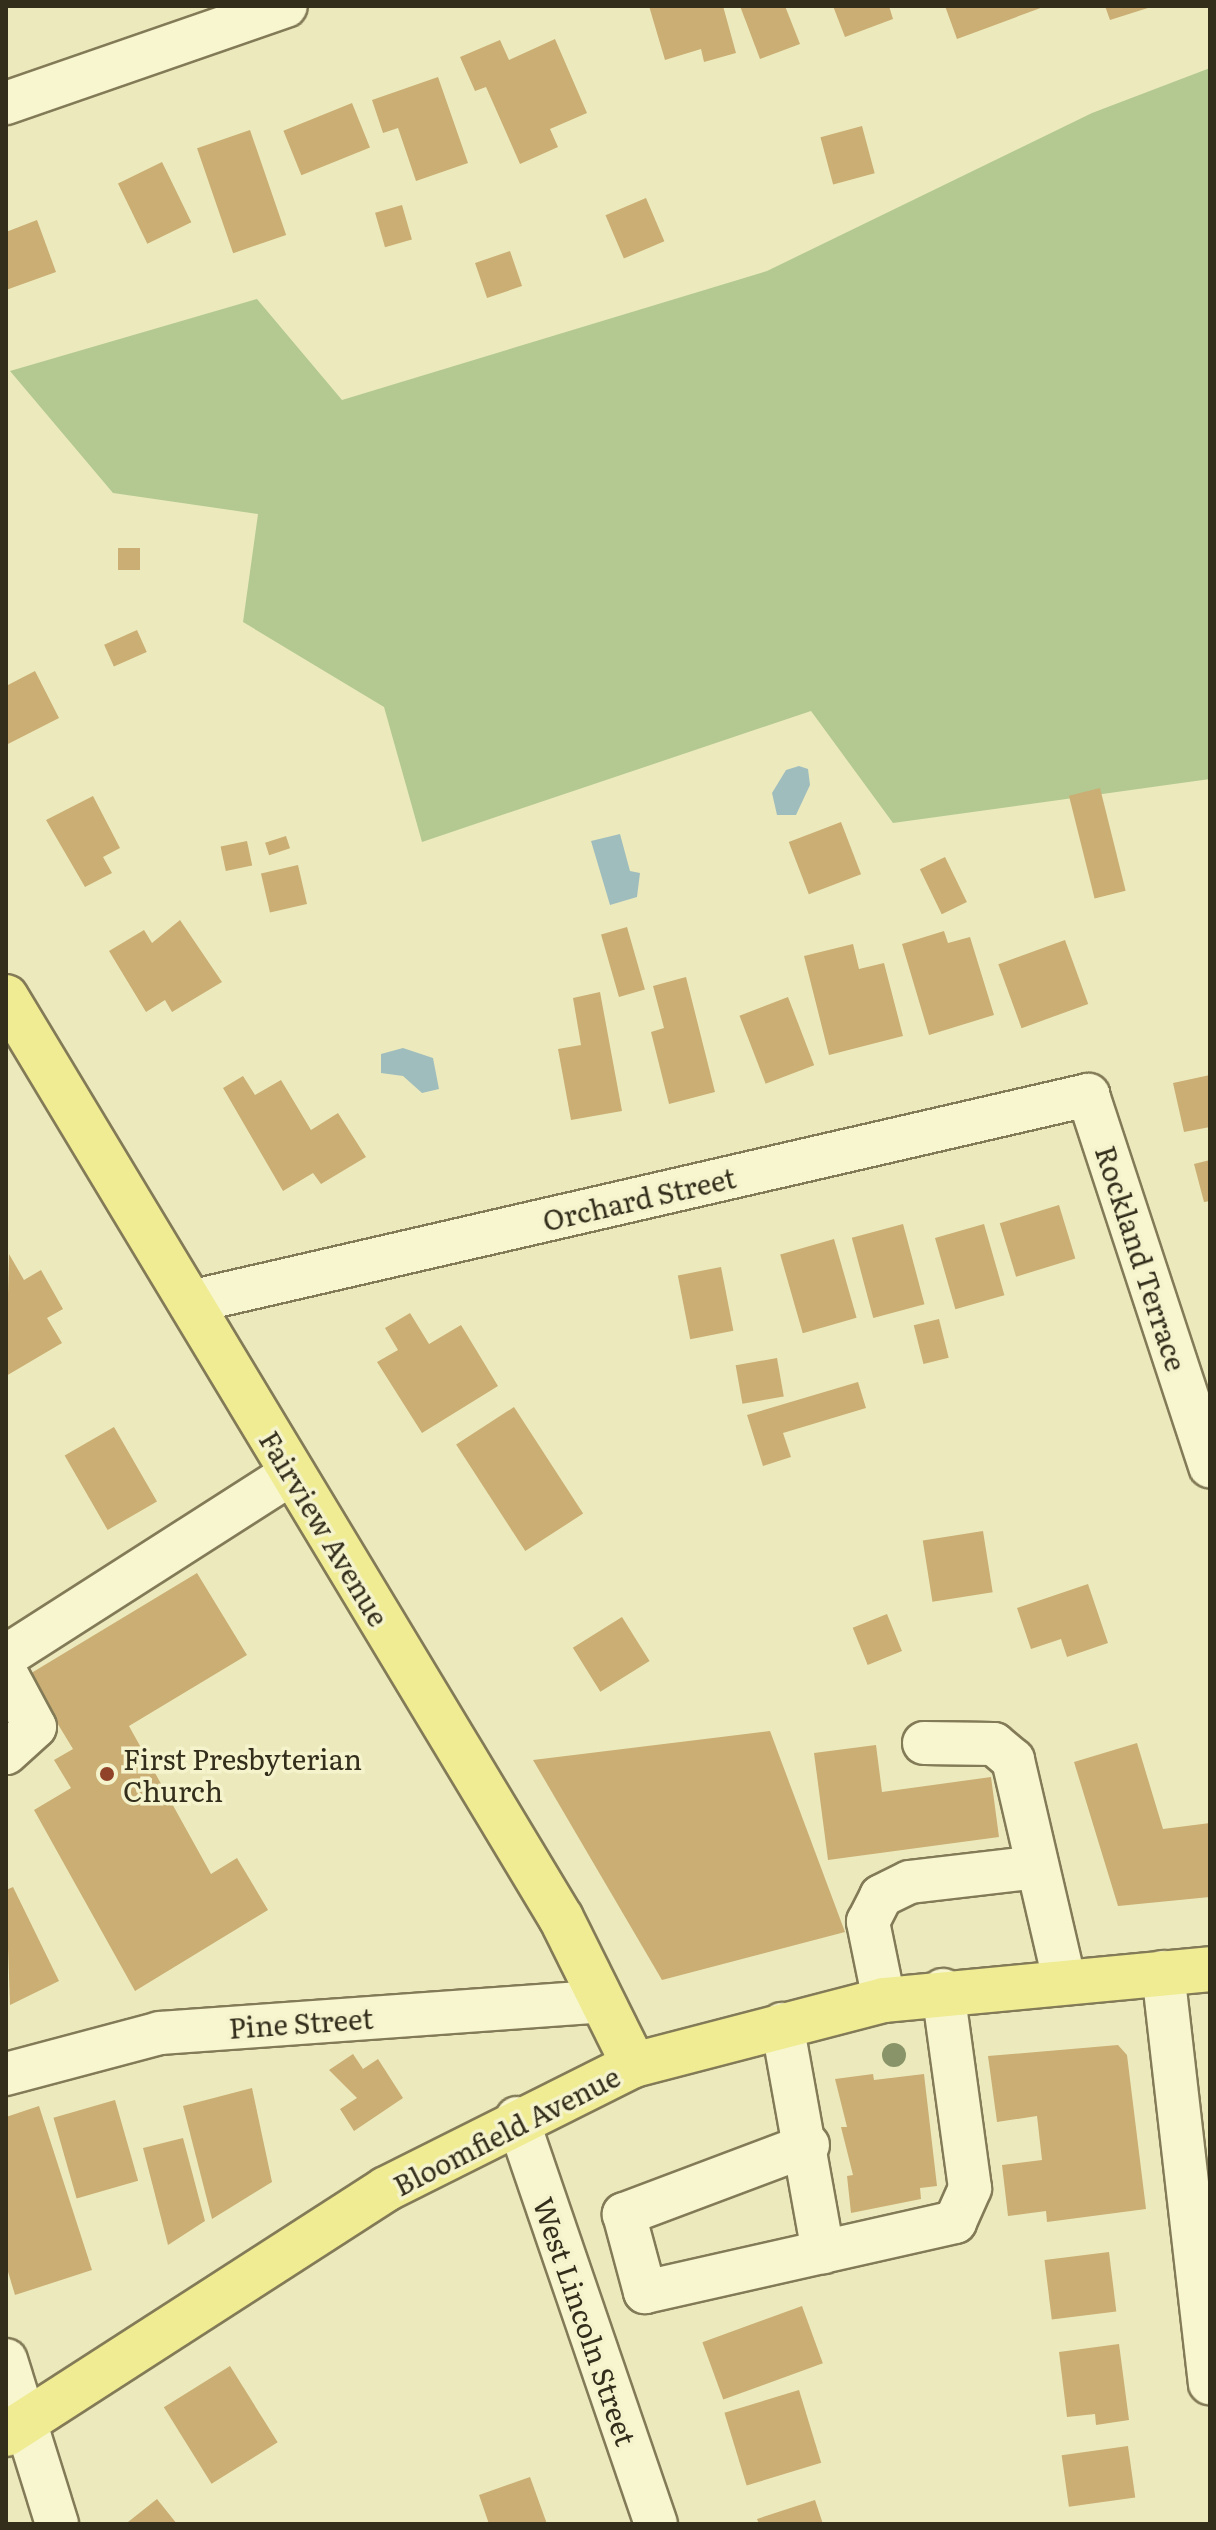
<!DOCTYPE html>
<html>
<head>
<meta charset="utf-8">
<style>
  body { margin:0 }
  #map { position:relative; width:1216px; height:2530px; overflow:hidden; background:#eceabd; font-family:Literata,serif }
  div>[style] { position:absolute }
  .green>* { inset:0; background:#b4c992 }
  .water>* { inset:0; background:#a0bdbd }
  .building>* { inset:0; background:#caae73; transform-origin:0 0 }
  .roads { filter:drop-shadow(2px 0 #837a57) drop-shadow(-2px 0 #837a57) drop-shadow(0 2px #837a57) drop-shadow(0 -2px #837a57) }
  .minor>* { height:42px; margin:-21px; padding:0 21px; transform-origin:21px; border-radius:21px; background:#f7f6cf }
  .major>* { height:44px; margin:-22px; padding:0 22px; transform-origin:22px; border-radius:22px; background:#f0ec94 }
  .trees>* { width:24px; height:24px; margin:-12px; border-radius:50%; background:#899568 }
  .dots>* { width:22px; height:22px; translate:-50% -50%; box-sizing:border-box; border:4px solid #f4f3cc; border-radius:50% }
  span { translate:-50% -50%; white-space:nowrap; text-align:center; line-height:1.15; -webkit-text-stroke:7px #f4f3cc; paint-order:stroke }
  .street-label { font-size:28px; color:#332d1b }
  .poi-label { font-size:28px; color:#332d1b }
  .left { translate:0 -50%; text-align:left }
  .frame { position:absolute; inset:0; border:8px solid #332d1b; pointer-events:none }
</style>
</head>
<body>
<div id="map">
  <div class="green">
    <i style="clip-path:polygon(1210px 68px,1210px 779px,893px 823px,811px 711px,422px 842px,384px 707px,243px 622px,258px 514px,113px 493px,10px 371px,257px 299px,342px 400px,767px 271px,1092px 113px)"></i>
  </div>
  <div class="water">
    <i style="clip-path:polygon(799px 766px,808px 769px,810px 785px,796px 815px,777px 815px,772px 793px,786px 770px)"></i>
    <i style="clip-path:polygon(620px 834px,630px 871px,640px 873px,637px 897px,610px 905px,591px 841px)"></i>
    <i style="clip-path:polygon(403px 1048px,433px 1058px,439px 1089px,422px 1093px,403px 1076px,381px 1073px,381px 1054px)"></i>
  </div>
  <div class="building">
    <i style="clip-path:polygon(649px 6px,723px 6px,736px 53px,704px 62px,701px 49px,665px 60px)"></i>
    <i style="clip-path:polygon(740px 6px,785px 6px,800px 44px,760px 59px)"></i>
    <i style="clip-path:polygon(833px 6px,889px 6px,893px 19px,845px 37px)"></i>
    <i style="clip-path:polygon(945px 6px,1046px 6px,957px 39px)"></i>
    <i style="clip-path:polygon(1105px 6px,1151px 6px,1151px 7px,1110px 20px)"></i>
    <i style="clip-path:polygon(555px 39px,587px 113px,550px 129px,558px 147px,520px 164px,486px 87px,475px 91px,460px 57px,500px 40px,509px 60px)"></i>
    <i style="clip-path:polygon(438px 77px,468px 163px,416px 181px,398px 128px,383px 133px,372px 100px)"></i>
    <i style="left:352px;top:103px;width:48px;height:74px;rotate:68deg"></i>
    <i style="left:862px;top:126px;width:49px;height:43px;rotate:75deg"></i>
    <i style="left:250px;top:130px;width:111px;height:56px;rotate:71deg"></i>
    <i style="left:162px;top:162px;width:67px;height:49px;rotate:64deg"></i>
    <i style="left:646px;top:198px;width:47px;height:44px;rotate:67deg"></i>
    <i style="left:402px;top:205px;width:36px;height:28px;rotate:74deg"></i>
    <i style="clip-path:polygon(37px 220px,56px 272px,6px 290px,6px 232px)"></i>
    <i style="left:510px;top:251px;width:37px;height:37px;rotate:71deg"></i>
    <i style="left:118px;top:548px;width:22px;height:22px"></i>
    <i style="left:137px;top:630px;width:24px;height:36px;rotate:66deg"></i>
    <i style="clip-path:polygon(35px 671px,59px 718px,6px 745px,6px 686px)"></i>
    <i style="left:1100px;top:788px;width:106px;height:32px;rotate:76deg"></i>
    <i style="clip-path:polygon(93px 796px,120px 848px,103px 857px,112px 873px,85px 887px,46px 820px)"></i>
    <i style="left:841px;top:822px;width:56px;height:56px;rotate:69deg"></i>
    <i style="left:286px;top:836px;width:13px;height:22px;rotate:72deg"></i>
    <i style="left:247px;top:841px;width:25px;height:27px;rotate:78deg"></i>
    <i style="left:945px;top:857px;width:50px;height:28px;rotate:64deg"></i>
    <i style="left:298px;top:865px;width:40px;height:38px;rotate:77deg"></i>
    <i style="clip-path:polygon(180px 920px,222px 982px,172px 1012px,165px 1000px,146px 1012px,109px 951px,144px 930px,152px 943px)"></i>
    <i style="left:627px;top:927px;width:65px;height:27px;rotate:74deg"></i>
    <i style="clip-path:polygon(944px 931px,948px 943px,970px 937px,994px 1015px,929px 1035px,902px 944px)"></i>
    <i style="left:1065px;top:940px;width:68px;height:71px;rotate:70deg"></i>
    <i style="clip-path:polygon(853px 944px,859px 969px,884px 963px,903px 1036px,829px 1055px,804px 956px)"></i>
    <i style="clip-path:polygon(686px 977px,715px 1092px,669px 1104px,651px 1032px,664px 1028px,653px 986px)"></i>
    <i style="clip-path:polygon(600px 992px,622px 1111px,571px 1120px,558px 1049px,581px 1045px,573px 998px)"></i>
    <i style="left:788px;top:997px;width:73px;height:52px;rotate:69deg"></i>
    <i style="clip-path:polygon(1210px 1075px,1210px 1127px,1184px 1132px,1173px 1083px)"></i>
    <i style="clip-path:polygon(243px 1076px,255px 1095px,281px 1080px,311px 1130px,338px 1113px,366px 1157px,321px 1184px,313px 1173px,283px 1191px,223px 1088px)"></i>
    <i style="clip-path:polygon(1210px 1160px,1210px 1201px,1204px 1202px,1194px 1164px)"></i>
    <i style="left:1059px;top:1205px;width:56px;height:62px;rotate:73deg"></i>
    <i style="left:903px;top:1224px;width:83px;height:53px;rotate:75deg"></i>
    <i style="left:984px;top:1224px;width:74px;height:51px;rotate:74deg"></i>
    <i style="left:834px;top:1239px;width:82px;height:56px;rotate:74deg"></i>
    <i style="clip-path:polygon(9px 1254px,24px 1280px,41px 1270px,63px 1309px,47px 1318px,62px 1343px,6px 1376px)"></i>
    <i style="left:721px;top:1267px;width:65px;height:44px;rotate:79deg"></i>
    <i style="clip-path:polygon(410px 1313px,429px 1344px,461px 1325px,498px 1386px,422px 1433px,377px 1362px,398px 1350px,385px 1328px)"></i>
    <i style="left:939px;top:1319px;width:40px;height:26px;rotate:76deg"></i>
    <i style="left:777px;top:1358px;width:39px;height:42px;rotate:80deg"></i>
    <i style="clip-path:polygon(858px 1382px,866px 1408px,783px 1433px,791px 1457px,763px 1466px,747px 1415px)"></i>
    <i style="left:514px;top:1407px;width:127px;height:69px;rotate:57deg"></i>
    <i style="left:114px;top:1427px;width:86px;height:57px;rotate:60deg"></i>
    <i style="left:983px;top:1531px;width:62px;height:61px;rotate:81deg"></i>
    <i style="clip-path:polygon(197px 1573px,247px 1655px,129px 1726px,211px 1874px,237px 1858px,268px 1910px,135px 1991px,34px 1810px,71px 1788px,54px 1760px,73px 1749px,28px 1675px)"></i>
    <i style="clip-path:polygon(1088px 1584px,1108px 1643px,1067px 1657px,1061px 1639px,1031px 1649px,1017px 1608px)"></i>
    <i style="left:887px;top:1614px;width:40px;height:37px;rotate:68deg"></i>
    <i style="left:622px;top:1617px;width:52px;height:58px;rotate:58deg"></i>
    <i style="clip-path:polygon(770px 1731px,845px 1932px,662px 1980px,533px 1760px)"></i>
    <i style="clip-path:polygon(1137px 1743px,1163px 1829px,1210px 1823px,1210px 1897px,1118px 1906px,1074px 1762px)"></i>
    <i style="clip-path:polygon(876px 1745px,882px 1792px,991px 1777px,999px 1837px,828px 1860px,814px 1753px)"></i>
    <i style="clip-path:polygon(13px 1887px,59px 1981px,10px 2005px,6px 1890px)"></i>
    <i style="clip-path:polygon(1118px 2045px,1127px 2055px,1146px 2209px,1047px 2222px,1046px 2211px,1008px 2216px,1002px 2165px,1042px 2160px,1037px 2116px,997px 2122px,988px 2056px)"></i>
    <i style="clip-path:polygon(353px 2054px,363px 2069px,378px 2059px,403px 2098px,354px 2131px,340px 2109px,357px 2098px,329px 2070px)"></i>
    <i style="clip-path:polygon(873px 2074px,874px 2080px,924px 2074px,937px 2186px,920px 2188px,921px 2199px,851px 2213px,847px 2176px,853px 2175px,841px 2127px,847px 2127px,835px 2079px)"></i>
    <i style="clip-path:polygon(252px 2088px,272px 2182px,212px 2219px,183px 2106px)"></i>
    <i style="left:115px;top:2100px;width:84px;height:64px;rotate:74deg"></i>
    <i style="clip-path:polygon(39px 2106px,92px 2270px,15px 2295px,6px 2265px,6px 2117px)"></i>
    <i style="clip-path:polygon(183px 2138px,205px 2221px,168px 2245px,143px 2148px)"></i>
    <i style="left:1109px;top:2252px;width:60px;height:65px;rotate:83deg"></i>
    <i style="left:802px;top:2306px;width:61px;height:106px;rotate:70deg"></i>
    <i style="clip-path:polygon(1119px 2344px,1129px 2420px,1096px 2425px,1095px 2414px,1067px 2417px,1059px 2352px)"></i>
    <i style="left:230px;top:2366px;width:90px;height:78px;rotate:58deg"></i>
    <i style="left:799px;top:2390px;width:76px;height:78px;rotate:73deg"></i>
    <i style="left:1128px;top:2446px;width:52px;height:67px;rotate:82deg"></i>
    <i style="clip-path:polygon(530px 2477px,547px 2524px,489px 2524px,479px 2495px)"></i>
    <i style="clip-path:polygon(157px 2499px,177px 2524px,129px 2524px,128px 2522px)"></i>
    <i style="clip-path:polygon(815px 2500px,823px 2524px,759px 2524px,757px 2519px)"></i>
  </div>
  <div class="roads">
    <div class="minor">
      <i style="left:6px;top:103px;width:296px;rotate:-19.1deg"></i>
      <i style="left:190px;top:1302px;width:922px;rotate:-12.98deg"></i>
      <i style="left:1088px;top:1095px;width:391px;rotate:71.8deg"></i>
      <i style="left:6px;top:1656px;width:340px;rotate:-32.6deg"></i>
      <i style="left:6px;top:1673px;width:61px;rotate:61.8deg"></i>
      <i style="left:35px;top:1727px;width:39px;rotate:138deg"></i>
      <i style="left:924px;top:1743px;width:70px;rotate:0.8deg"></i>
      <i style="left:994px;top:1744px;width:25px;rotate:40deg"></i>
      <i style="left:1013px;top:1760px;width:225px;rotate:76.9deg"></i>
      <i style="left:1163px;top:1972px;width:414px;rotate:83.5deg"></i>
      <i style="left:884px;top:2000px;width:80px;rotate:-101.6deg"></i>
      <i style="left:868px;top:1922px;width:29px;rotate:-63deg"></i>
      <i style="left:881px;top:1896px;width:32px;rotate:-26deg"></i>
      <i style="left:910px;top:1882px;width:128px;rotate:-6.7deg"></i>
      <i style="left:782px;top:2024px;width:232px;rotate:79.8deg"></i>
      <i style="left:6px;top:2074px;width:159px;rotate:-14.9deg"></i>
      <i style="left:160px;top:2033px;width:443px;rotate:-4.1deg"></i>
      <i style="left:517px;top:2118px;width:429px;rotate:71.1deg"></i>
      <i style="left:808px;top:2145px;width:197px;rotate:159.4deg"></i>
      <i style="left:624px;top:2214px;width:81px;rotate:74.9deg"></i>
      <i style="left:645px;top:2292px;width:318px;rotate:-12.7deg"></i>
      <i style="left:955px;top:2222px;width:37px;rotate:-66deg"></i>
      <i style="left:970px;top:2188px;width:200px;rotate:-97.8deg"></i>
      <i style="left:6px;top:2360px;width:172px;rotate:72.7deg"></i>
    </div>
    <div class="major">
      <i style="left:6px;top:997px;width:1075px;rotate:58.93deg"></i>
      <i style="left:561px;top:1918px;width:164px;rotate:63.6deg"></i>
      <i style="left:6px;top:2434px;width:452px;rotate:-32.8deg"></i>
      <i style="left:386px;top:2189px;width:277px;rotate:-26.6deg"></i>
      <i style="left:634px;top:2065px;width:258px;rotate:-14.6deg"></i>
      <i style="left:884px;top:2000px;width:327px;rotate:-5.4deg"></i>
    </div>
  </div>
  <div class="trees">
    <i style="left:894px;top:2055px"></i>
  </div>
  <div class="dots">
    <i style="left:107px;top:1774px;background:#904328"></i>
  </div>
  <div class="street-label">
    <span style="left:639px;top:1198px;rotate:-13deg">Orchard Street</span>
    <span style="left:1142px;top:1258px;rotate:72deg">Rockland Terrace</span>
    <span style="left:325px;top:1528px;rotate:59deg">Fairview Avenue</span>
    <span style="left:301px;top:2022px;rotate:-4deg">Pine Street</span>
    <span style="left:506px;top:2130px;rotate:-27deg">Bloomfield Avenue</span>
    <span style="left:586px;top:2321px;rotate:71deg">West Lincoln Street</span>
  </div>
  <div class="poi-label">
    <span class="left" style="left:123px;top:1774px">First Presbyterian<br>Church</span>
  </div>
  <div class="frame"></div>
</div>
</body>
</html>
